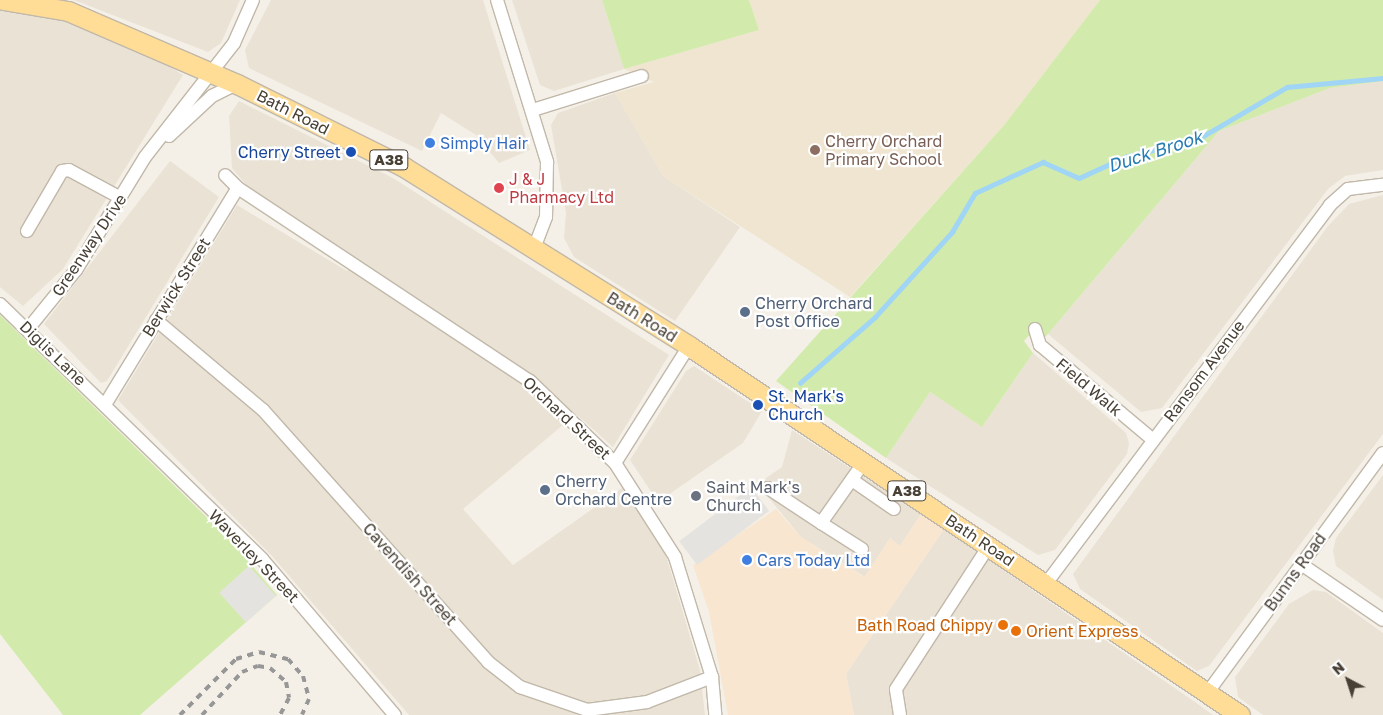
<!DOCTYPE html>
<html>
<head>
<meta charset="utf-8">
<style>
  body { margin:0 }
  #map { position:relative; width:1383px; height:715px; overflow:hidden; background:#f5f0e7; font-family:"Golos Text",sans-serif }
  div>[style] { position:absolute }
  .residential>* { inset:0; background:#e9e2d5 }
  .commercial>* { inset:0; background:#f8e6d1 }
  .education>* { inset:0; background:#efe5d0 }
  .green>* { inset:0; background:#d2ebad }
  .parking>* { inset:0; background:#e5e3df; transform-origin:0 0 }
  .stream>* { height:4.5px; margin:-2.25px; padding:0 2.25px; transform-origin:2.25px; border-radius:2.25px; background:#a0d5f5 }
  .roads { filter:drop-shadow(1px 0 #c1b8a9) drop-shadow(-1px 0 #c1b8a9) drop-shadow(0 1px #c1b8a9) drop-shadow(0 -1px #c1b8a9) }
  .street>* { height:12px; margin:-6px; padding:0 6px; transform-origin:6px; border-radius:6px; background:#fff }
  .primary>* { height:19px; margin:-9.5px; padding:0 9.5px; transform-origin:9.5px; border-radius:9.5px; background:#ffdd96 }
  .rail>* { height:4px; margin-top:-2px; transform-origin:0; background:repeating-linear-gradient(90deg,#979797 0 6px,transparent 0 12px) }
  .dots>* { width:14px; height:14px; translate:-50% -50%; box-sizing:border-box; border:2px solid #fff; border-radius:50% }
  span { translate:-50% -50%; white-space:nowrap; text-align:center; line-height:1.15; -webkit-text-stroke:4.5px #fff; paint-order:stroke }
  .shield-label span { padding:1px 4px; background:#fff; border:1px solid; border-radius:4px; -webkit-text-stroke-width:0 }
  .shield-label { font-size:15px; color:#484035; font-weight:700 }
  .street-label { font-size:16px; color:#484035 }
  .education-label { font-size:16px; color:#785e54 }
  .left { translate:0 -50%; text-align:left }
  .shop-label { font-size:16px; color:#366cbe }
  .transit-label { font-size:16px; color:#164399 }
  .right { translate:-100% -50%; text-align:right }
  .health-label { font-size:16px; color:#be3a42 }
  .service-label { font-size:16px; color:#4e5e75 }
  .worship-label { font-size:16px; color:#5b616d }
  .food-label { font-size:16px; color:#c56008 }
  .water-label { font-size:18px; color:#267cb3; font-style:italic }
  .north { position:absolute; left:1323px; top:655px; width:50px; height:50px; -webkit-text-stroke:4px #fff; paint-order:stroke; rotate:320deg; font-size:14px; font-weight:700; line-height:20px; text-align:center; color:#484035 }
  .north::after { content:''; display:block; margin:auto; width:18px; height:22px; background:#484035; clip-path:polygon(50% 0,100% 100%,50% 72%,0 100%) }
</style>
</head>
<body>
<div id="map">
  <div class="residential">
    <i style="clip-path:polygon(74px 0,240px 0,221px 43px,208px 52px)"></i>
    <i style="clip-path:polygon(271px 0,483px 0,530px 150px,499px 163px,476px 135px,441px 113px,422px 151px,249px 68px,245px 50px)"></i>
    <i style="clip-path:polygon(512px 0,602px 0,624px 69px,554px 91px,540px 85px)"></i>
    <i style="clip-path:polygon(0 11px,56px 15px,159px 60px,183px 75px,63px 269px,23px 306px,0 287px)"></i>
    <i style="clip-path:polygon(1383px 81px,1383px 170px,1345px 176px,1328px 189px,1162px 408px,1141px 412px,1048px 334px,1219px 131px,1330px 88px)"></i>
    <i style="clip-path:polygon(615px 93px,663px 176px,740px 227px,675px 321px,574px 257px,564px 238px,566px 213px,551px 125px,558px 113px)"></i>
    <i style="clip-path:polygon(239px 101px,393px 178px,669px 355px,613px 447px,576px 414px,463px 509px,513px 565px,622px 488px,665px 552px,700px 670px,705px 715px,409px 715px,272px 556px,118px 400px,237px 205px,347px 271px,356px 258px,247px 186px,232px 168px,229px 116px)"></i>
    <i style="clip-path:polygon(170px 161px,219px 197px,107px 381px,101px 383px,44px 324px)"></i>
    <i style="clip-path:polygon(1383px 195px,1383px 434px,1209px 666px,1197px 671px,1080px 589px,1073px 574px,1328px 226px,1349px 204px)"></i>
    <i style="clip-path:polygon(1033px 353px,1126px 433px,1129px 443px,1127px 454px,1055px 550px,1038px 555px,886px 458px,930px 392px,982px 427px)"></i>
    <i style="clip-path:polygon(694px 366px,762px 411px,743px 443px,658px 502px,630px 460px,686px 371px)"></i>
    <i style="clip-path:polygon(792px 430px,921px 514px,900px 546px,890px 538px,865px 577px,801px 537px,764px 492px,766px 478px,782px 467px)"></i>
    <i style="clip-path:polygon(1383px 475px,1383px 600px,1336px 566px,1333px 551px,1336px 538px)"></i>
    <i style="clip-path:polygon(944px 529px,1195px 702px,1213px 715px,854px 715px,846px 674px)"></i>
    <i style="clip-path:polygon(1313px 590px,1326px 592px,1383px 633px,1383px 715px,1263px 715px,1238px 697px,1235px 677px,1289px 604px)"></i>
  </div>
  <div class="commercial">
    <i style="clip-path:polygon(776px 509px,801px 537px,864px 577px,890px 538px,900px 546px,921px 514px,944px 529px,846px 674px,854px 715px,728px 715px,709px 612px,693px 565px)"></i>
  </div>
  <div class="education">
    <i style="clip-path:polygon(749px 0,1100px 0,1005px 124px,850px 297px,663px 176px,615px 93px,654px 82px,624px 69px,759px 30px)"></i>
  </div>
  <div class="green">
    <i style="clip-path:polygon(602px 0,749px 0,759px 30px,624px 69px)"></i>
    <i style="clip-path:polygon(1100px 0,1383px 0,1383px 81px,1330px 88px,1219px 131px,1048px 334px,1045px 337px,1035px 329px,1024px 341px,1033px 353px,982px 427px,930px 392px,886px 458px,776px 381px,1005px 124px)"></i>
    <i style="clip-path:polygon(0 315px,232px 542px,277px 595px,140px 715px,63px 715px,0 634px)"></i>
  </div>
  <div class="parking">
    <i style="left:751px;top:487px;width:30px;height:90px;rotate:53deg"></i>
    <i style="left:249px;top:566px;width:40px;height:40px;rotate:48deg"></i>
  </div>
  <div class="stream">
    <i style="left:800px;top:383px;width:100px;rotate:-41.3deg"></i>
    <i style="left:875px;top:317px;width:115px;rotate:-47.8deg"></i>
    <i style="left:952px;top:232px;width:45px;rotate:-59.5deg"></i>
    <i style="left:975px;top:193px;width:75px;rotate:-24.5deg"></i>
    <i style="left:1043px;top:162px;width:39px;rotate:24deg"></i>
    <i style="left:1079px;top:178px;width:51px;rotate:-24.5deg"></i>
    <i style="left:1125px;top:157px;width:77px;rotate:-14.2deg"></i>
    <i style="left:1200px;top:138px;width:101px;rotate:-30.4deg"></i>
    <i style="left:1287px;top:87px;width:96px;rotate:-5.4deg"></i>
  </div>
  <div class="roads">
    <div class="street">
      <i style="left:497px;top:0;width:170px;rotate:72.8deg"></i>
      <i style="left:547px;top:162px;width:55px;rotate:91deg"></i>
      <i style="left:546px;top:217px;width:33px;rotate:111deg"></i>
      <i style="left:533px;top:110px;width:114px;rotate:-17.3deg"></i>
      <i style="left:169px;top:136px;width:59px;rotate:-42.9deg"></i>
      <i style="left:212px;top:96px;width:28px;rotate:-26deg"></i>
      <i style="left:238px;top:188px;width:350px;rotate:33.5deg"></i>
      <i style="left:530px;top:381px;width:118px;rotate:44deg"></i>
      <i style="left:615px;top:463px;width:112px;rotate:57.4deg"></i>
      <i style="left:675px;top:557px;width:126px;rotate:72.9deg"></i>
      <i style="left:712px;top:677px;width:38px;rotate:85deg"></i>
      <i style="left:27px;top:231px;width:69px;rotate:-59.7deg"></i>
      <i style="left:62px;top:171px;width:7px;rotate:-8deg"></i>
      <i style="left:69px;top:170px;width:59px;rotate:28.3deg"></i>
      <i style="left:0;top:304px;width:366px;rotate:44.2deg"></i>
      <i style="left:262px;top:559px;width:205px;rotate:49.6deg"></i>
      <i style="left:156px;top:320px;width:140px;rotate:40.1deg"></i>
      <i style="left:263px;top:410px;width:338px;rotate:48.2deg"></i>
      <i style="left:488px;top:662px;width:41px;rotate:38deg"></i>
      <i style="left:520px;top:687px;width:71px;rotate:18.9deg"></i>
      <i style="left:587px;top:710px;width:61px;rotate:-7.6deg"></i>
      <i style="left:647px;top:702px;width:70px;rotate:-21deg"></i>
      <i style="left:28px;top:329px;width:76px;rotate:-50.9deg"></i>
      <i style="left:76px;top:270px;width:132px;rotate:-58.6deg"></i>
      <i style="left:145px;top:157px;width:145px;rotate:-52deg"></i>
      <i style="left:234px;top:43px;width:47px;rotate:-66.2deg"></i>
      <i style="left:1035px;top:329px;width:17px;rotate:73deg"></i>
      <i style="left:1040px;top:345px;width:146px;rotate:40deg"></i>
      <i style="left:106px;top:403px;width:252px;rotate:-58.5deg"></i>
      <i style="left:238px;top:188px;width:18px;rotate:-135deg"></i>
      <i style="left:615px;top:463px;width:138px;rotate:-57.7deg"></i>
      <i style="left:852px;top:480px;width:51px;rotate:34.6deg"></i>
      <i style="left:768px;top:488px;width:64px;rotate:33.4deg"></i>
      <i style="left:862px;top:549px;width:49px;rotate:-147.6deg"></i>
      <i style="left:821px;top:523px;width:75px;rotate:-54.8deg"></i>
      <i style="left:1301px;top:564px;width:99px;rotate:34.3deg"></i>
      <i style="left:1045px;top:585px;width:475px;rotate:-53.1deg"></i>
      <i style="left:1330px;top:205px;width:24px;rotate:-42deg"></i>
      <i style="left:1348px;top:189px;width:35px;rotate:-7deg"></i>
      <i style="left:1208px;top:692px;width:296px;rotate:-53.8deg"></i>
      <i style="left:900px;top:715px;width:26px;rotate:-99deg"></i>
      <i style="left:896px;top:689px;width:171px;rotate:-57deg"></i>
    </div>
    <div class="primary">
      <i style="left:3px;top:0;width:66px;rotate:9.6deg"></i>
      <i style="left:68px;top:11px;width:184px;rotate:23.4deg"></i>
      <i style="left:237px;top:84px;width:186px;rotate:26.4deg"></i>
      <i style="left:404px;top:167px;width:337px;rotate:32.1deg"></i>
      <i style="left:689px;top:346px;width:663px;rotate:33.81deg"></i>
    </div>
  </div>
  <div class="rail">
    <i style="left:180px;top:715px;width:79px;rotate:-45deg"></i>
    <i style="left:236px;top:659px;width:24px;rotate:-17deg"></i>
    <i style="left:259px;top:652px;width:30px;rotate:14deg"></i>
    <i style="left:288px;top:659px;width:23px;rotate:49deg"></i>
    <i style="left:303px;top:676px;width:24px;rotate:75deg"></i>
    <i style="left:309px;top:699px;width:17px;rotate:114deg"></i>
    <i style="left:202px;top:715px;width:59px;rotate:-47.1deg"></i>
    <i style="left:242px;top:672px;width:17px;rotate:-21deg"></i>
    <i style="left:258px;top:666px;width:12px;rotate:9deg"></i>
    <i style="left:270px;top:668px;width:21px;rotate:41deg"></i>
    <i style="left:286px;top:682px;width:16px;rotate:79deg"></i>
    <i style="left:289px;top:698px;width:19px;rotate:118deg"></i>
  </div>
  <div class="dots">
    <i style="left:430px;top:143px;background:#3f7fe0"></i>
    <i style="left:815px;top:150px;background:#8d6e63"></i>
    <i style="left:351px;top:152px;background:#1a4fb4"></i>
    <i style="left:499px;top:188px;background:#e0444e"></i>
    <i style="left:745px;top:312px;background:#5c6f8a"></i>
    <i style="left:758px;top:405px;background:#1a4fb4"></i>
    <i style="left:545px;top:490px;background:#5c6f8a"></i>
    <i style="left:696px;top:496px;background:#6b7280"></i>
    <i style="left:747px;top:560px;background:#3f7fe0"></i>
    <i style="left:1003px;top:625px;background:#e8710a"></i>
    <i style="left:1016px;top:631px;background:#e8710a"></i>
  </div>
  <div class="shield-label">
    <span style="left:389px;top:160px">A38</span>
    <span style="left:907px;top:491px">A38</span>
  </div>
  <div class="street-label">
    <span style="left:293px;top:112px;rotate:27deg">Bath Road</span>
    <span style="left:89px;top:245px;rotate:-56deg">Greenway Drive</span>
    <span style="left:176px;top:287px;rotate:-58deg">Berwick Street</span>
    <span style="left:642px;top:317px;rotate:32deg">Bath Road</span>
    <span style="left:53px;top:353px;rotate:44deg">Diglis Lane</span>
    <span style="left:1204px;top:371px;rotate:-53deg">Ransom Avenue</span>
    <span style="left:1089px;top:387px;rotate:40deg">Field Walk</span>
    <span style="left:567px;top:418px;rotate:43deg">Orchard Street</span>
    <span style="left:980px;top:540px;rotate:34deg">Bath Road</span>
    <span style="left:254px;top:556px;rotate:46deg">Waverley Street</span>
    <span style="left:1295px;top:572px;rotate:-54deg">Bunns Road</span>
    <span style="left:410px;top:574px;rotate:48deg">Cavendish Street</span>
  </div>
  <div class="education-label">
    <span class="left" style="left:825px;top:150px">Cherry Orchard<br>Primary School</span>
  </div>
  <div class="shop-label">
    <span class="left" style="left:440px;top:143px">Simply Hair</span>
    <span class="left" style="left:757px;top:560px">Cars Today Ltd</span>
  </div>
  <div class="transit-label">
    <span class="right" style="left:341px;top:152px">Cherry Street</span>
    <span class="left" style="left:768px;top:405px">St. Mark's<br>Church</span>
  </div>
  <div class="health-label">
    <span class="left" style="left:509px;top:188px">J &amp; J<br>Pharmacy Ltd</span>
  </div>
  <div class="service-label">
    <span class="left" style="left:755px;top:312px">Cherry Orchard<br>Post Office</span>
    <span class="left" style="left:555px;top:490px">Cherry<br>Orchard Centre</span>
  </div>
  <div class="worship-label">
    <span class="left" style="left:706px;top:496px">Saint Mark's<br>Church</span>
  </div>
  <div class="food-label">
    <span class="right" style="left:993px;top:625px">Bath Road Chippy</span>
    <span class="left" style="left:1026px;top:631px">Orient Express</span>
  </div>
  <div class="water-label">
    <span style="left:1155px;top:151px;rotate:-18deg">Duck Brook</span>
  </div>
  <div class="north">N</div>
</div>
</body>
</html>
